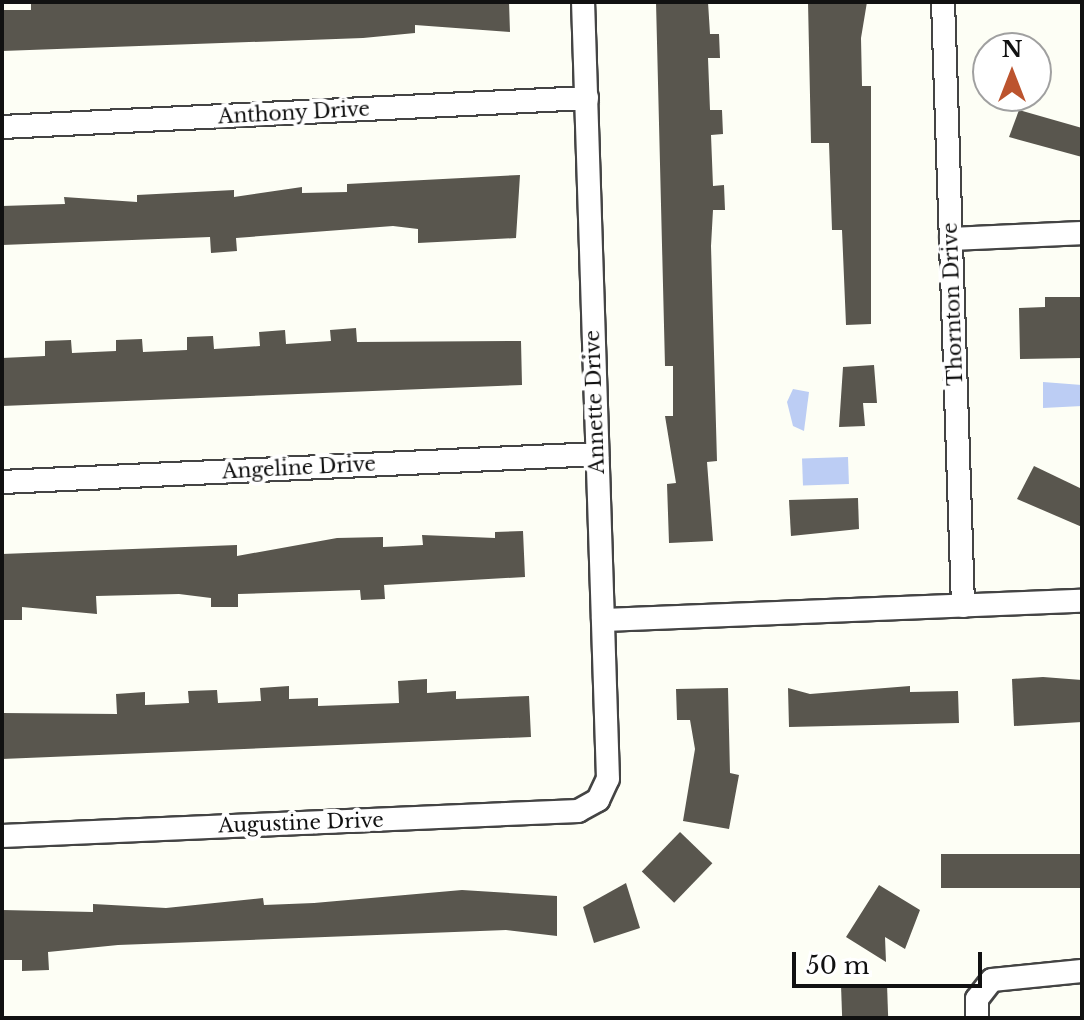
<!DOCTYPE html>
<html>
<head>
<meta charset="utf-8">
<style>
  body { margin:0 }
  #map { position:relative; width:1084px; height:1020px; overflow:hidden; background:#fdfef5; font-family:"Libre Baskerville",serif }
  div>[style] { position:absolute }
  .water>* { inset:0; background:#bccdf4; transform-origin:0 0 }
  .building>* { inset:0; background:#59564e; transform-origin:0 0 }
  .roads { filter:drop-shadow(2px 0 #444) drop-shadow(-2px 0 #444) drop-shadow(0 2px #444) drop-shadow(0 -2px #444) }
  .street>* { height:22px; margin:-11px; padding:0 11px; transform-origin:11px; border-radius:11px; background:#fff }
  span { translate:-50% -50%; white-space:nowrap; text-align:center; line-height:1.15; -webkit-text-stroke:8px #fff; paint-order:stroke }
  .street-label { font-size:20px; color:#111 }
  .frame { position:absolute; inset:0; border:4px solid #111; pointer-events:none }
  .north { position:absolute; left:972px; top:32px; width:80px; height:80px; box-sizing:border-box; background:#fff; border:2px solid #a0a0a0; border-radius:50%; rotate:0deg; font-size:22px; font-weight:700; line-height:32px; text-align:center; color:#111 }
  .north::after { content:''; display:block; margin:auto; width:28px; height:36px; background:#bc542e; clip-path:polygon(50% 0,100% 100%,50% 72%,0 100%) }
  .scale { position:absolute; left:792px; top:952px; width:190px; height:36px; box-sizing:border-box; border:4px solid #111; border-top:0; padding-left:10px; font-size:24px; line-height:28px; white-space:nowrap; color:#111; -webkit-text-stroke:6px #fff; paint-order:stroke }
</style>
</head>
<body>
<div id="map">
  <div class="water">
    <i style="clip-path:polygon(1043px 382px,1082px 385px,1082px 406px,1043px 408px)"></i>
    <i style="clip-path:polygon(793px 389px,809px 392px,804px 431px,793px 426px,787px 402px)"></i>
    <i style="left:848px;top:457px;width:27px;height:46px;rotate:88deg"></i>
  </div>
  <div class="building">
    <i style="clip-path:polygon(31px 2px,509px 2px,510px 32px,415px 25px,415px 33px,363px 38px,2px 51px,2px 10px,31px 10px)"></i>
    <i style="clip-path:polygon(656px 2px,708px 2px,710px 34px,719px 34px,720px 58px,708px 58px,710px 110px,722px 110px,723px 134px,711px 135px,713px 186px,724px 185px,725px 210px,713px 210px,711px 246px,717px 461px,707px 462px,713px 541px,669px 543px,667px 484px,676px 483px,665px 416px,673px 416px,673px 366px,665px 366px)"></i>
    <i style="clip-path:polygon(808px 2px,867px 2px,861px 38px,862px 86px,871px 86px,871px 324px,846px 325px,842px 230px,832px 230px,829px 143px,811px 143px)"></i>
    <i style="clip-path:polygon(1019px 110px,1082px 128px,1082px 157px,1009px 137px)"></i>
    <i style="clip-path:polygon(520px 175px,516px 238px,418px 243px,418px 229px,393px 226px,236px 238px,237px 251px,211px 253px,210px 237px,2px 245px,2px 206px,65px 204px,64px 197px,137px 202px,137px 195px,234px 190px,234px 197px,302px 187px,302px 193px,347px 192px,347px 184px)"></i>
    <i style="clip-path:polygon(1045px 297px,1082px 297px,1082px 358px,1020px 359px,1019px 308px,1045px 307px)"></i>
    <i style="clip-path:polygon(356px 328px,357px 342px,521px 341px,522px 385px,2px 406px,2px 358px,45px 356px,45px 341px,71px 340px,72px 353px,116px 351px,116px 340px,142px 339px,143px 352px,187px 350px,187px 337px,213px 336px,214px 349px,260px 346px,259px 332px,285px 330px,286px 344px,331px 341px,330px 330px)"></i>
    <i style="clip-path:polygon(874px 365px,877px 403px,863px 403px,865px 426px,839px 427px,843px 367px)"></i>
    <i style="clip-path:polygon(1034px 466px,1082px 489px,1082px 527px,1017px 499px)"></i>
    <i style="clip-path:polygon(858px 498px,859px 529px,791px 536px,789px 500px)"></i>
    <i style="clip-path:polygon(523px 531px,525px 577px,384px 585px,385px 599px,361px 600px,360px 590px,238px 594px,238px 607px,211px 607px,211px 598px,179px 594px,96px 596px,97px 614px,22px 607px,22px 620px,2px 620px,2px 554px,237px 545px,237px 556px,337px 538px,383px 537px,383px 547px,423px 545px,422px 535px,495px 538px,495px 532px)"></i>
    <i style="clip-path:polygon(1043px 677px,1082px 680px,1082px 722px,1014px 726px,1012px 679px)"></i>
    <i style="clip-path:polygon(427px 679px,427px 693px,456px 691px,456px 699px,529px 696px,531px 737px,2px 759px,2px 713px,117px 714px,116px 694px,145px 692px,145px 705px,189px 703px,188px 691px,217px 690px,218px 703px,261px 701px,260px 688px,289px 686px,289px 699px,318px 698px,318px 706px,399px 703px,398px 681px)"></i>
    <i style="clip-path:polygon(910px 686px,910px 692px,958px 691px,959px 723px,789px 727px,788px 688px,810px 694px)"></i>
    <i style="clip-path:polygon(728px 688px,730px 773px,739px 775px,729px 829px,683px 821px,695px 749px,690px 720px,677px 720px,676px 689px)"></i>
    <i style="left:680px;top:832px;width:45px;height:55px;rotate:44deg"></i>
    <i style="left:1082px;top:854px;width:34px;height:141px;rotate:90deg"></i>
    <i style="clip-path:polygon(626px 883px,640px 928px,594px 943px,583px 907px)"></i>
    <i style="clip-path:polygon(879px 885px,920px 910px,905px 949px,885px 937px,886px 962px,846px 937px)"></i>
    <i style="clip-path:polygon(462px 890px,557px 896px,557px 936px,506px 930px,118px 945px,48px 952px,49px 970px,22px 971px,22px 960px,2px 960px,2px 910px,93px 912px,93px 904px,166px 908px,263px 898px,264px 905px,314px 903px)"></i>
    <i style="left:887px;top:984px;width:34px;height:46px;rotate:88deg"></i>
  </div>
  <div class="roads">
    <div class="street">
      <i style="left:943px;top:2px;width:604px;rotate:88.1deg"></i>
      <i style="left:2px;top:127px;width:586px;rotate:-2.84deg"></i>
      <i style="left:951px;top:239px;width:131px;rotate:-2.6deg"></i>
      <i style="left:2px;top:482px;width:596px;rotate:-2.69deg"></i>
      <i style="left:603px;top:620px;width:479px;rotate:-2.3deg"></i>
      <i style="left:2px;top:836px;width:577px;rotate:-2.49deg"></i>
      <i style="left:578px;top:811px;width:23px;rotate:-29deg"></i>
      <i style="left:598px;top:800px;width:23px;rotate:-65deg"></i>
      <i style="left:608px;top:779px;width:777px;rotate:-91.84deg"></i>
      <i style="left:977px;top:1018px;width:19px;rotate:-90deg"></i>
      <i style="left:977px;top:999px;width:24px;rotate:-52deg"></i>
      <i style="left:992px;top:980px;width:90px;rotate:-5.7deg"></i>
    </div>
  </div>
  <div class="street-label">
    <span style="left:294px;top:113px;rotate:-3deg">Anthony Drive</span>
    <span style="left:953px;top:304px;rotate:-92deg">Thornton Drive</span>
    <span style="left:595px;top:402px;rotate:-92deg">Annette Drive</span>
    <span style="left:299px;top:468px;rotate:-3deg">Angeline Drive</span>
    <span style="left:301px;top:823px;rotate:-2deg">Augustine Drive</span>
  </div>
  <div class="frame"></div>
  <div class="north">N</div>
  <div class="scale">50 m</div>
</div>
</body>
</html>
